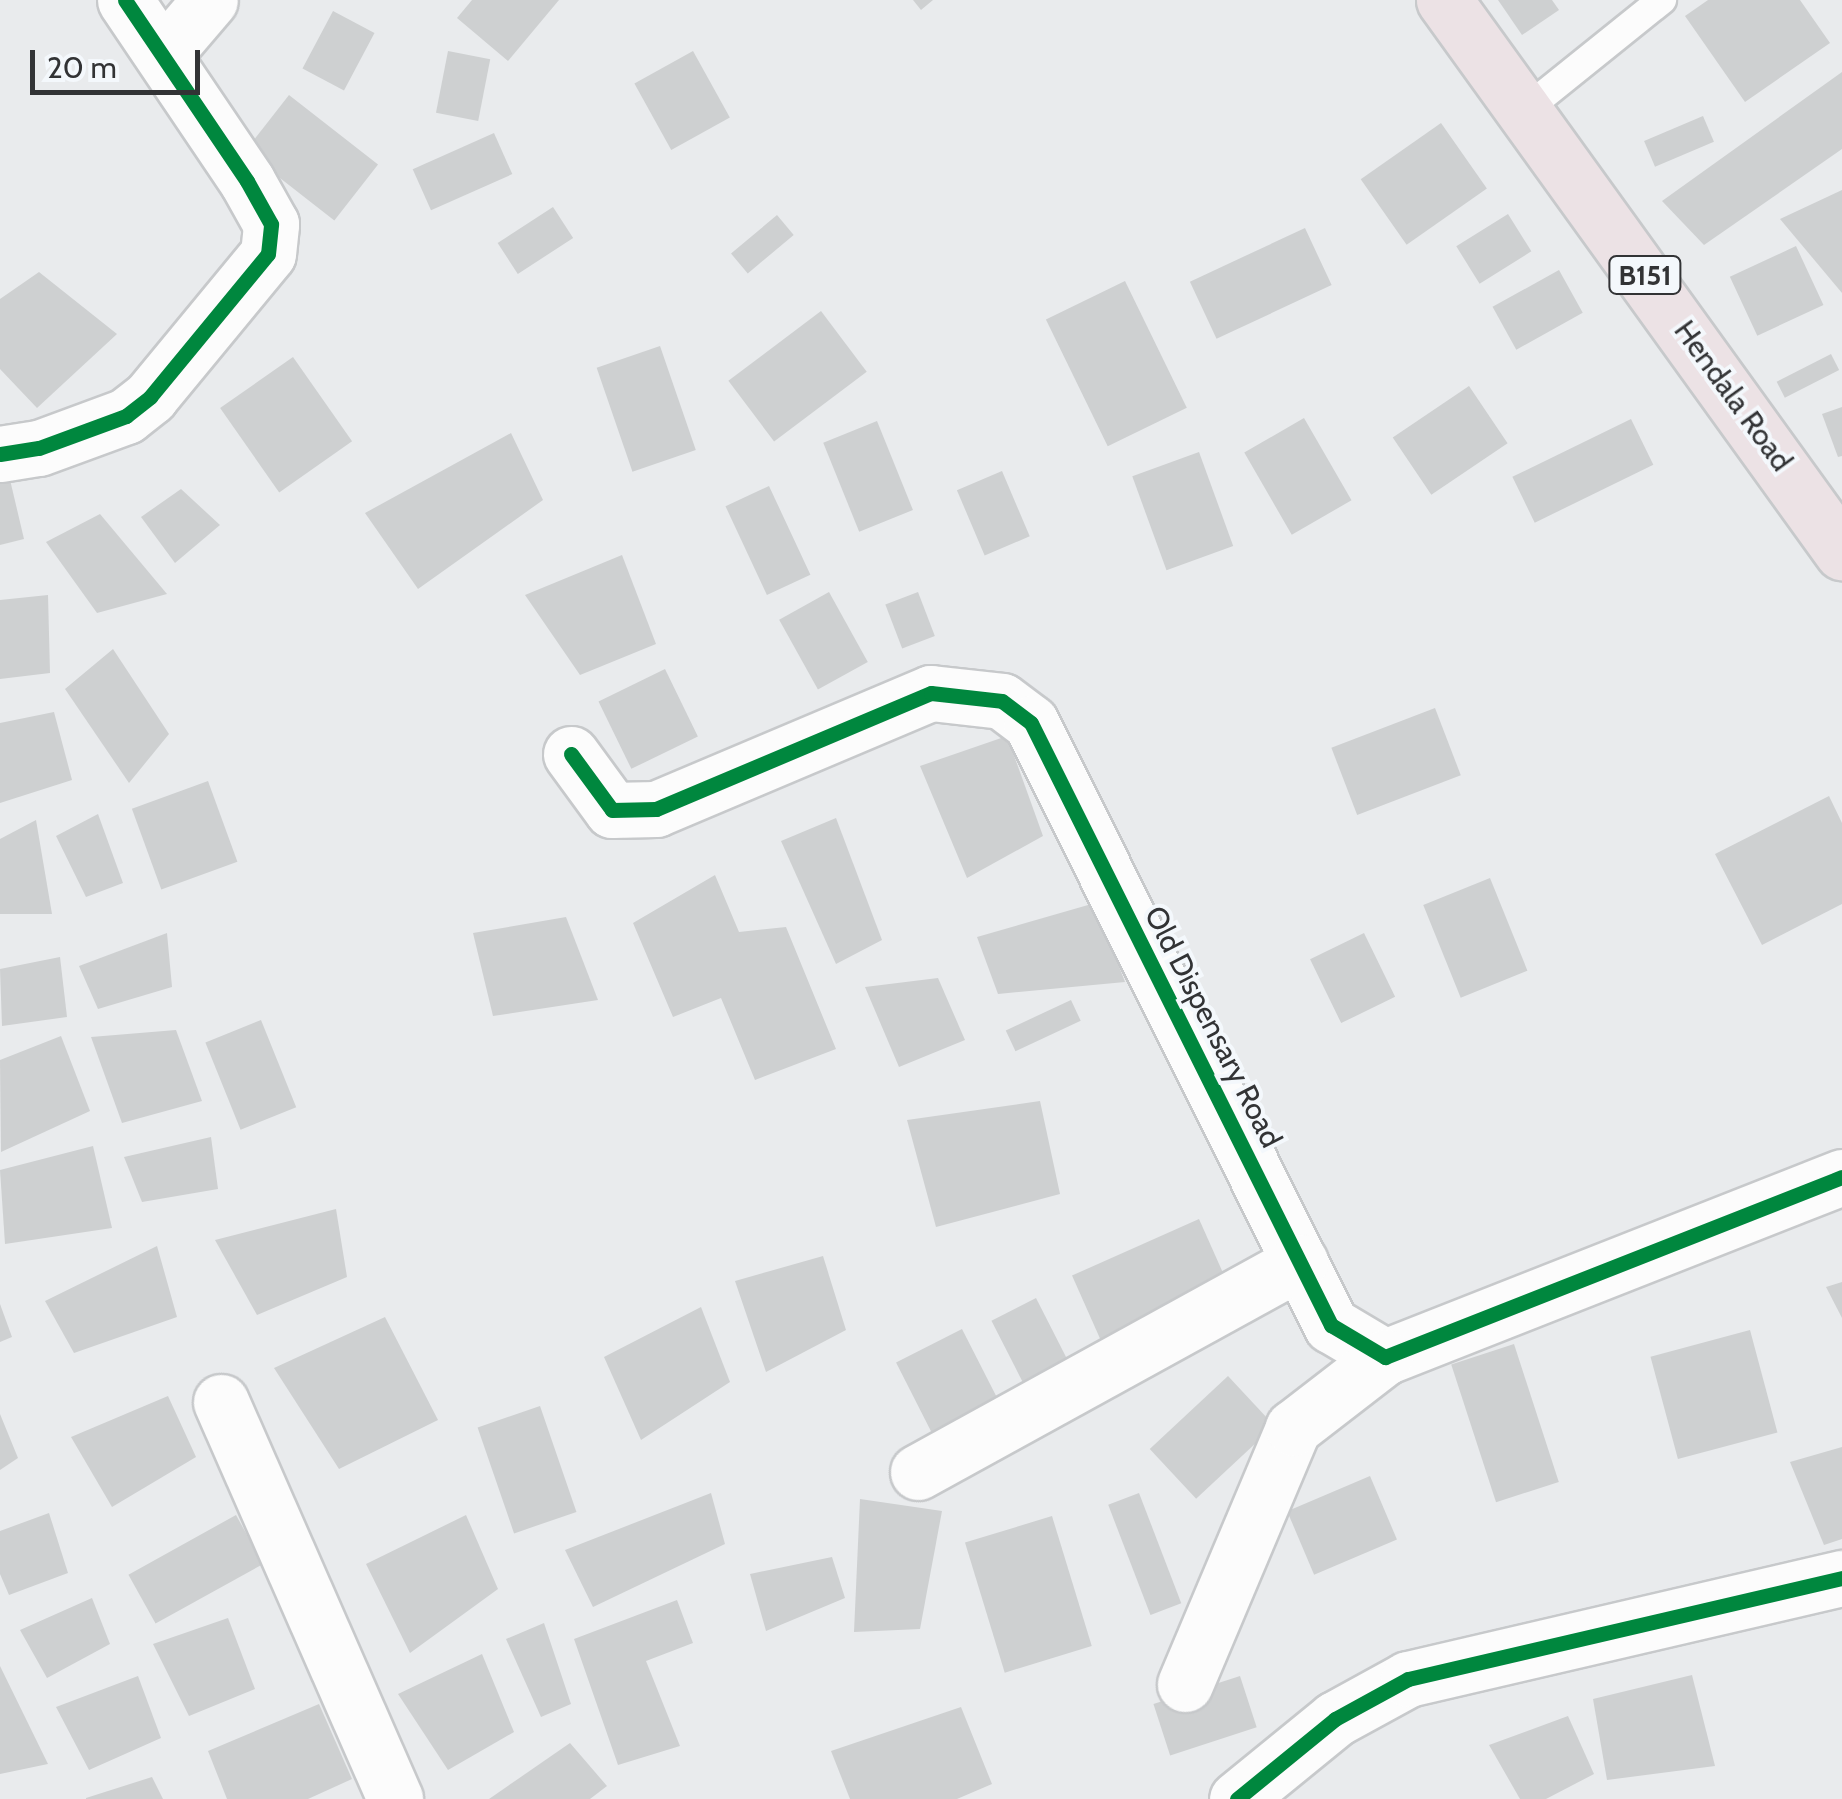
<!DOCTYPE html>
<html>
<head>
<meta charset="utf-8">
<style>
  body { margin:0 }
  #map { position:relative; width:1842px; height:1799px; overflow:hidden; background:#e9ebed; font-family:Cabin,sans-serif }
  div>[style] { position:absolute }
  .building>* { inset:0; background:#ced0d1; transform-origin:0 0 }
  .roads { filter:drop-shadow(2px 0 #c7c9cb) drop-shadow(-2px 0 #c7c9cb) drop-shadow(0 2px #c7c9cb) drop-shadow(0 -2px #c7c9cb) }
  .service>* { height:28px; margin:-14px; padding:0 14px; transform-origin:14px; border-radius:14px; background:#fcfcfc }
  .minor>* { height:55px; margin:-27.5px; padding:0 27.5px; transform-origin:27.5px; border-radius:27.5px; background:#fcfcfc }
  .primary>* { height:55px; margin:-27.5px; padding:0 27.5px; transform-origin:27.5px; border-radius:27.5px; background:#ece2e5 }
  .cycleway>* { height:15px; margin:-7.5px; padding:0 7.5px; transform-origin:7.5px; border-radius:7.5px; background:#00873e }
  span { translate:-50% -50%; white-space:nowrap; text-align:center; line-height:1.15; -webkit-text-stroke:8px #f4f8fc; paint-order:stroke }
  .shield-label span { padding:2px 8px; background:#f4f8fc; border:2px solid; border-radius:8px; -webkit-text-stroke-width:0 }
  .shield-label { font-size:28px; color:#323335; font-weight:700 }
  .street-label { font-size:30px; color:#323335 }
  .scale { position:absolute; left:30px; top:50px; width:170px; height:45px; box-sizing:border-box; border:5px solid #323335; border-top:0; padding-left:12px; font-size:30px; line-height:35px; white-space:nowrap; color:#323335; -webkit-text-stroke:8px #f4f8fc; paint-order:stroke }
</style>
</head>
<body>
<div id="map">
  <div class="building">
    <i style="clip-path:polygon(472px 0,559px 0,508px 61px,457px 18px)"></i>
    <i style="clip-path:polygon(913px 0,933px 0,921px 10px)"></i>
    <i style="clip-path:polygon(1498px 0,1552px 0,1559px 10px,1522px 35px)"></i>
    <i style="clip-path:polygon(1708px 0,1800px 0,1830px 43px,1745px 102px,1685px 16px)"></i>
    <i style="left:333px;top:11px;width:47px;height:65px;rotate:28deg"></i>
    <i style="left:448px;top:51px;width:43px;height:63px;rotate:11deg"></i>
    <i style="left:693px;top:51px;width:76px;height:67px;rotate:61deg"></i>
    <i style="clip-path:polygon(1842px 72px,1842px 149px,1704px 245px,1662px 201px)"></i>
    <i style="left:289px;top:95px;width:113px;height:71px;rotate:38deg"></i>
    <i style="left:1703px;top:116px;width:28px;height:64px;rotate:67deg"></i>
    <i style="left:1441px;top:123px;width:80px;height:98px;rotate:55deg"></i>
    <i style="left:494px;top:133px;width:45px;height:89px;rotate:66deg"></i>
    <i style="clip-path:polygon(1842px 190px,1842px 293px,1780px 219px)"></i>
    <i style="left:553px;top:207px;width:37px;height:66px;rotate:57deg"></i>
    <i style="left:1508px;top:214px;width:44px;height:61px;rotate:58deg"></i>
    <i style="left:777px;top:215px;width:26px;height:60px;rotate:50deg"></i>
    <i style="left:1305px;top:228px;width:63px;height:127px;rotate:65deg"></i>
    <i style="left:1796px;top:246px;width:65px;height:73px;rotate:65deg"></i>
    <i style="left:1559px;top:270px;width:49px;height:76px;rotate:61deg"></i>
    <i style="clip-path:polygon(39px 272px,117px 334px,37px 408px,0 369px,0 299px)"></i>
    <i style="left:1125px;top:281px;width:141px;height:88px;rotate:64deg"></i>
    <i style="left:821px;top:311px;width:76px;height:116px;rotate:53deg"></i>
    <i style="left:660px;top:346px;width:110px;height:67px;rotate:71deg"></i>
    <i style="left:1831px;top:354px;width:18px;height:61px;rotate:63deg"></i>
    <i style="left:293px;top:357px;width:103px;height:89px;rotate:55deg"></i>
    <i style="left:1469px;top:386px;width:69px;height:92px;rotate:56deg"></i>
    <i style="clip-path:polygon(1842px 407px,1842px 456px,1838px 457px,1822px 414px)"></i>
    <i style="left:1304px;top:418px;width:95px;height:69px;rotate:60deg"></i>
    <i style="left:1631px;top:419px;width:51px;height:132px;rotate:64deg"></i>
    <i style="left:877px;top:421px;width:96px;height:58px;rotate:68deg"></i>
    <i style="clip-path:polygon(511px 433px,543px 500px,418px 589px,365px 513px)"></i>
    <i style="left:1199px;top:452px;width:100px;height:71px;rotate:70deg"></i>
    <i style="clip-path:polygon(7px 467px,24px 539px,0 545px,0 470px)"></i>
    <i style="left:1002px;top:471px;width:71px;height:49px;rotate:67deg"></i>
    <i style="left:769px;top:486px;width:98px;height:48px;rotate:65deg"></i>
    <i style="clip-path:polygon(181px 489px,220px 525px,175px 563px,141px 517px)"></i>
    <i style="clip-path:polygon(100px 514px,167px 594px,97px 613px,46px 542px)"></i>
    <i style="clip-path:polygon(622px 555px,656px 644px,580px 675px,525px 595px)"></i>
    <i style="left:829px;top:592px;width:80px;height:57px;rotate:61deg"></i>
    <i style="left:918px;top:592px;width:47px;height:35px;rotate:69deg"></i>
    <i style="clip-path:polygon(48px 595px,50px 673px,0 679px,0 600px)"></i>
    <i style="clip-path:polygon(113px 649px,169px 734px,129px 783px,65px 689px)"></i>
    <i style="left:665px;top:669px;width:75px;height:74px;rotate:64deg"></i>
    <i style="left:1435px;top:708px;width:72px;height:111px;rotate:69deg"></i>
    <i style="clip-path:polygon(54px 712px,72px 780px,0 803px,0 723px)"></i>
    <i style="clip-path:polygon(1007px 736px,1043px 836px,967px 878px,920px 766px)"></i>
    <i style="left:208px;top:781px;width:86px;height:81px;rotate:70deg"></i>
    <i style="clip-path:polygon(1829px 796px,1842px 823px,1842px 904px,1762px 945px,1715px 854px)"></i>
    <i style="clip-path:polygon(98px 814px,123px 883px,86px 897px,56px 836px)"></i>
    <i style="clip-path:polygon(836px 818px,882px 940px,836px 964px,781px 841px)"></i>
    <i style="clip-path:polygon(36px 820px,52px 914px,0 914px,0 839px)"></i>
    <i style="clip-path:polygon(715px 875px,739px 932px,786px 927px,836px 1049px,755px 1080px,721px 998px,673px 1017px,633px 923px)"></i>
    <i style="left:1490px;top:878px;width:100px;height:72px;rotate:68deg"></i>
    <i style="clip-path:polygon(1095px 903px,1125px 982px,998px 994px,977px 937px)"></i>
    <i style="clip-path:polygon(566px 917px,598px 1000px,493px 1016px,473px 933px)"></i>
    <i style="clip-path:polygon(167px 933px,172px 987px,98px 1009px,79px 966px)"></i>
    <i style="left:1364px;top:933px;width:71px;height:60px;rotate:64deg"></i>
    <i style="clip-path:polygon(60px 957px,67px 1017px,2px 1026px,0 969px)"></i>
    <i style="clip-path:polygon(938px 978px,965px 1040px,899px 1067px,865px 987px)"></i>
    <i style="left:1071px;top:1000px;width:23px;height:72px;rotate:65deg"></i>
    <i style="left:261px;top:1020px;width:94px;height:60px;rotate:68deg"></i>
    <i style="clip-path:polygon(176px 1030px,202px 1101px,122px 1123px,91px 1037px)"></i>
    <i style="clip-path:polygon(61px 1036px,90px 1111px,1px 1152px,0 1060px)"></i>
    <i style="clip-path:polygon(1040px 1101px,1060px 1194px,936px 1227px,907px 1120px)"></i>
    <i style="clip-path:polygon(211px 1137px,218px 1189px,142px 1202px,124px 1157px)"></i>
    <i style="clip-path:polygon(93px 1146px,112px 1228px,5px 1244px,0 1170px)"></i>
    <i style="clip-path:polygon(336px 1209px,347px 1277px,257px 1315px,215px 1240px)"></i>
    <i style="left:1199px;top:1219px;width:77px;height:139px;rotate:66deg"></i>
    <i style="clip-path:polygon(157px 1246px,177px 1317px,74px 1353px,45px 1301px)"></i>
    <i style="clip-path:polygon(823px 1256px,846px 1330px,766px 1372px,735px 1281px)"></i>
    <i style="clip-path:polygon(1842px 1282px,1842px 1318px,1826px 1287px)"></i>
    <i style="left:1036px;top:1298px;width:95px;height:50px;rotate:63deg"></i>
    <i style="clip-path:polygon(0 1304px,12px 1337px,0 1342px)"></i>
    <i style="clip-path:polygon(701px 1307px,730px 1382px,641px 1440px,604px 1357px)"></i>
    <i style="clip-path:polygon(385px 1317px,438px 1420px,339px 1469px,274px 1368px)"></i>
    <i style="left:962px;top:1329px;width:96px;height:74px;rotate:63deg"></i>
    <i style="left:1750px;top:1330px;width:106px;height:103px;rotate:75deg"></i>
    <i style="left:1514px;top:1344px;width:145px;height:66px;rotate:72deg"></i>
    <i style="left:1228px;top:1376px;width:68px;height:107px;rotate:47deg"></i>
    <i style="clip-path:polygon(168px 1396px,196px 1457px,112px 1507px,71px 1437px)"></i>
    <i style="left:540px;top:1406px;width:112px;height:66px;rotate:71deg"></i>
    <i style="clip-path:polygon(0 1414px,18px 1458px,0 1470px)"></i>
    <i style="clip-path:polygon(1842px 1447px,1842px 1539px,1824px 1545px,1790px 1462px)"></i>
    <i style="left:1370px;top:1476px;width:69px;height:90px;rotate:67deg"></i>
    <i style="clip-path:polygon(711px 1493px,725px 1544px,593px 1607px,565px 1550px)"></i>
    <i style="left:1139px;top:1493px;width:118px;height:33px;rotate:69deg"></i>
    <i style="clip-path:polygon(860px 1499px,942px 1511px,920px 1629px,854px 1632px)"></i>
    <i style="clip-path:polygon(49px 1513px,68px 1573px,9px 1595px,0 1574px,0 1531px)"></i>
    <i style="left:236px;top:1515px;width:56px;height:123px;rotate:61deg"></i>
    <i style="clip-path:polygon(466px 1515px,498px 1589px,410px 1653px,366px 1564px)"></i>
    <i style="left:1052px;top:1516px;width:136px;height:91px;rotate:73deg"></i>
    <i style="clip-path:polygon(832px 1557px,845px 1598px,766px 1631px,750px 1574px)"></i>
    <i style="clip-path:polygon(92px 1598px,110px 1644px,47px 1678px,20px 1630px)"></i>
    <i style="clip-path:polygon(677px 1600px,693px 1643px,646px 1661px,680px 1746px,618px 1765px,574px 1639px)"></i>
    <i style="clip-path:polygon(228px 1618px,255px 1689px,189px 1716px,153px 1644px)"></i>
    <i style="clip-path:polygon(544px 1623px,571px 1704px,541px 1717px,506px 1639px)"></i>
    <i style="clip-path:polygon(482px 1654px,514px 1732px,448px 1770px,398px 1694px)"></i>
    <i style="clip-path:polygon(0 1666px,48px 1764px,0 1774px)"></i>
    <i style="clip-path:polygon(1692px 1675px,1715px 1766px,1607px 1780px,1593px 1699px)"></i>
    <i style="clip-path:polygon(138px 1676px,161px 1738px,89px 1770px,56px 1707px)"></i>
    <i style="left:1240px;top:1676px;width:54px;height:91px;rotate:72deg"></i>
    <i style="clip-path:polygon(319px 1704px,352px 1779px,308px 1799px,227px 1799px,208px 1751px)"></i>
    <i style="clip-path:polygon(961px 1707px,992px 1784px,957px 1799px,850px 1799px,831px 1751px)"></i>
    <i style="clip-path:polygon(1568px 1716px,1594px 1774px,1546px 1799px,1520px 1799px,1489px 1745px)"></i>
    <i style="clip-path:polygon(570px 1743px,607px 1786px,590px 1799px,489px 1799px)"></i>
    <i style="clip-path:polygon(152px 1777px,163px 1799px,86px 1799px,86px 1798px)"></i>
  </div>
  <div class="roads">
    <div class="service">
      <i style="left:1525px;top:110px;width:176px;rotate:-38.8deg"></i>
    </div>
    <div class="minor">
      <i style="left:163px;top:55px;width:72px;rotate:-49.5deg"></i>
      <i style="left:0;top:454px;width:39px;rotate:-9deg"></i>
      <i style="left:39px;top:448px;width:93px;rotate:-20.2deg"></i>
      <i style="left:126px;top:416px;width:31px;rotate:-38deg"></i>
      <i style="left:150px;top:397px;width:185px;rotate:-50.5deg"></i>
      <i style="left:268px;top:254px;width:30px;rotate:-84deg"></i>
      <i style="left:271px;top:224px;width:49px;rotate:-119.2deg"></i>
      <i style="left:247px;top:181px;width:218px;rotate:-124deg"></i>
      <i style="left:571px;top:754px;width:69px;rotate:53.8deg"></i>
      <i style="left:612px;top:810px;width:44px;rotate:-1.3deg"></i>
      <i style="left:656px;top:809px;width:298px;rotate:-22.9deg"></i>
      <i style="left:931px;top:693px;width:71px;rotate:6.4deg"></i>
      <i style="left:1002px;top:701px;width:36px;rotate:37deg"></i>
      <i style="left:1031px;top:723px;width:673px;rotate:63.51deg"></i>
      <i style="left:1331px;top:1325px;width:63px;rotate:30.7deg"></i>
      <i style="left:1385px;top:1357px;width:491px;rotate:-21.5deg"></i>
      <i style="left:221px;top:1402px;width:433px;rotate:66.3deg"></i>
      <i style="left:918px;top:1472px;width:436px;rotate:-28.8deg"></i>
      <i style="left:1185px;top:1684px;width:278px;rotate:-67.1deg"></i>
      <i style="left:1293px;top:1428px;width:116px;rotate:-37.7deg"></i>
      <i style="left:1237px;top:1799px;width:127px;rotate:-39.2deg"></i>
      <i style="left:1335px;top:1719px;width:83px;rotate:-28.7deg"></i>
      <i style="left:1408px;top:1679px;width:446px;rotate:-13.1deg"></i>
    </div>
    <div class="primary">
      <i style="left:1444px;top:0;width:681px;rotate:54.21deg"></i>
    </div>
  </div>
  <div class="cycleway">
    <i style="left:0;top:454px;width:39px;rotate:-9deg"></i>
    <i style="left:39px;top:448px;width:93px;rotate:-20.2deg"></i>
    <i style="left:126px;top:416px;width:31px;rotate:-38deg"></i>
    <i style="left:150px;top:397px;width:185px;rotate:-50.5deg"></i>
    <i style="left:268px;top:254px;width:30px;rotate:-84deg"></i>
    <i style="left:271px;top:224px;width:49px;rotate:-119.2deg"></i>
    <i style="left:247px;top:181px;width:218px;rotate:-124deg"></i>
    <i style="left:571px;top:754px;width:69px;rotate:53.8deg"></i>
    <i style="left:612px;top:810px;width:44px;rotate:-1.3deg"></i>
    <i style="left:656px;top:809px;width:298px;rotate:-22.9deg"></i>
    <i style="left:931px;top:693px;width:71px;rotate:6.4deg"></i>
    <i style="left:1002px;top:701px;width:36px;rotate:37deg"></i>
    <i style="left:1031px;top:723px;width:673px;rotate:63.51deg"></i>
    <i style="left:1331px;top:1325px;width:63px;rotate:30.7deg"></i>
    <i style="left:1385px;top:1357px;width:491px;rotate:-21.5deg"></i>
    <i style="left:1237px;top:1799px;width:127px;rotate:-39.2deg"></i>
    <i style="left:1335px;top:1719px;width:83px;rotate:-28.7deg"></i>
    <i style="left:1408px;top:1679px;width:446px;rotate:-13.1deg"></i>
  </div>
  <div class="shield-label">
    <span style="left:1645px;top:275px">B151</span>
  </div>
  <div class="street-label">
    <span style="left:1733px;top:396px;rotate:54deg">Hendala Road</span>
    <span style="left:1213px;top:1027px;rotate:63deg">Old Dispensary Road</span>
  </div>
  <div class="scale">20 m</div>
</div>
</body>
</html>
